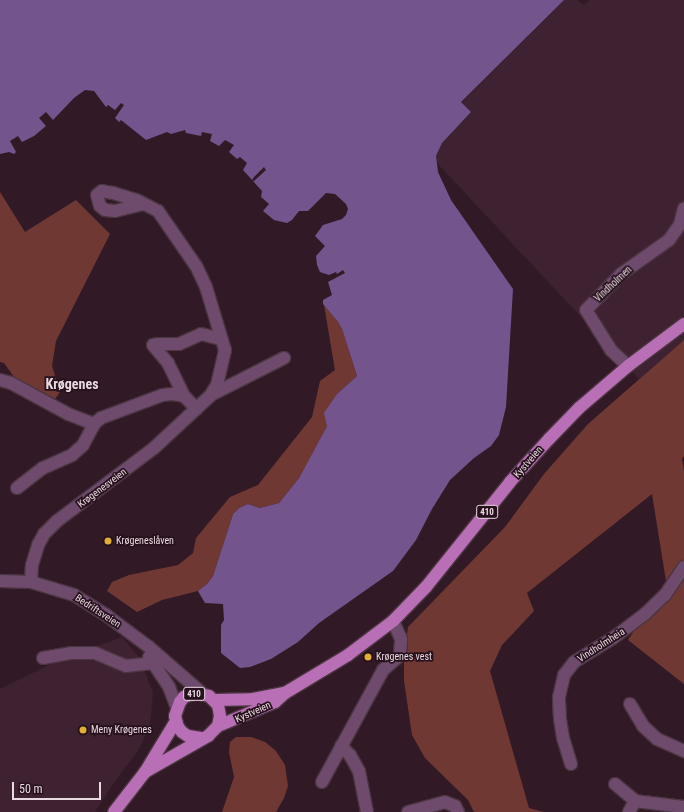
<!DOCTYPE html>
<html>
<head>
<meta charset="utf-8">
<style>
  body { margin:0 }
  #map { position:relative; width:684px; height:812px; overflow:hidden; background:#311a26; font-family:"Roboto Condensed",sans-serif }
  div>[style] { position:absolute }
  .built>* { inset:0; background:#3e2231 }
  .green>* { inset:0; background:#703833 }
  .water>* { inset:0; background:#73548d }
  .pier>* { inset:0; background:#311a26 }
  .roads { filter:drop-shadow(1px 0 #4b3540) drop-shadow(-1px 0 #4b3540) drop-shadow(0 1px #4b3540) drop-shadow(0 -1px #4b3540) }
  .minor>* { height:12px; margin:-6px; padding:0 6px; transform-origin:6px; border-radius:6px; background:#6e4a6c }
  .major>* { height:12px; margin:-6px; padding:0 6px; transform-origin:6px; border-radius:6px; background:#b86fb6 }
  .dots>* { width:11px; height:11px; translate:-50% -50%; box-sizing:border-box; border:2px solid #27111d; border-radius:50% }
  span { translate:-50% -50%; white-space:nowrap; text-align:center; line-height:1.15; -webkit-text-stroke:3.5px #27111d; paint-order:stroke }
  .shield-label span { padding:1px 3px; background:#27111d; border:1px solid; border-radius:3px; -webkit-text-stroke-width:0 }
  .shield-label { font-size:9px; color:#e9d9e0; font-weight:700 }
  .street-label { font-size:10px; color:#e9d9e0 }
  .poi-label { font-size:10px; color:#e9d9e0 }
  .left { translate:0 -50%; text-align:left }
  .district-label { font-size:14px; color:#e9d9e0; font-weight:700 }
  .scale { position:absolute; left:12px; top:782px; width:89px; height:18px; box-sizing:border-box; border:2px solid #e9d9e0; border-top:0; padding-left:5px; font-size:12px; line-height:14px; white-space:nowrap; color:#e9d9e0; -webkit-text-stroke:3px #27111d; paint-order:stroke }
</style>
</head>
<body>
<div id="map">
  <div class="built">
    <i style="clip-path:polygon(564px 0,577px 0,584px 5px,590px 0,684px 0,684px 340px,639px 379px,436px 162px,436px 156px,442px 143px,471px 112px,461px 103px)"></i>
    <i style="clip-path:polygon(122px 637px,138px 656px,153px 692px,150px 726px,138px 751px,115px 781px,95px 812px,0 812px,0 689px,51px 664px)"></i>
  </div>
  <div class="green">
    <i style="clip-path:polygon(0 192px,25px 232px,76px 200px,110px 234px,56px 341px,52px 366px,60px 392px,55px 399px,17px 381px,4px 363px,0 362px)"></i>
    <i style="clip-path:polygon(324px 305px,338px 322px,342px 329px,357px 376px,337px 394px,327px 426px,299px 478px,279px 503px,260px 508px,248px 504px,239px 508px,233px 514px,213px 576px,207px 584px,198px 591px,162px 600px,137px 612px,107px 591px,112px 582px,129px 575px,178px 565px,193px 553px,196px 538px,230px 497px,258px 485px,312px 417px,320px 381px,335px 370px)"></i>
    <i style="clip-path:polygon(684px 340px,684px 456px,682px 459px,684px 471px,684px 684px,628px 640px,666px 581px,652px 494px,527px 593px,534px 611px,502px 645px,490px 671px,529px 808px,544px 812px,474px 812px,468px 800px,425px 758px,412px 735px,404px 681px,404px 657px,408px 627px,505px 527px,544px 474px,588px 424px)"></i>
    <i style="clip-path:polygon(236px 737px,251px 737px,265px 742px,276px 751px,285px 765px,288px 786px,284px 798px,276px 812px,222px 812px,234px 777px,229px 752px,230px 742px)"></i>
  </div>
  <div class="water">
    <i style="clip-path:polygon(0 0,564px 0,461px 102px,471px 112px,442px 143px,436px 156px,438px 172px,451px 200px,513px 289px,506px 407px,499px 435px,491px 446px,474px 458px,450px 480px,432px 509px,416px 540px,393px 571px,319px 623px,298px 642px,271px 659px,250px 667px,240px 668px,221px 653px,221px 625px,224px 620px,223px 604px,205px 603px,198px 591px,207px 584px,213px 576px,233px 514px,239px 508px,248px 504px,260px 508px,279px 503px,299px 478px,327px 426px,324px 413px,337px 394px,357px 376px,342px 329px,338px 322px,323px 304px,323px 300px,332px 295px,328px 282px,345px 273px,343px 270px,337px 274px,336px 272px,329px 275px,320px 272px,317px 265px,316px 256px,325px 246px,315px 236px,323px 225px,342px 219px,346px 215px,348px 209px,346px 204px,335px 194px,326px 193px,308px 211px,299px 211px,292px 220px,287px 223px,274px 220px,263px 211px,269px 204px,261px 197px,262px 191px,243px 170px,247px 163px,240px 157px,237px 159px,229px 152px,234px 145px,225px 140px,219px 146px,210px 141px,212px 134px,202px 132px,201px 136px,186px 133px,185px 130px,171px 134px,167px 132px,146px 140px,121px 120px,119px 122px,115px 118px,124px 105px,121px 103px,115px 110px,108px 105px,106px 107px,94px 91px,85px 90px,74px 98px,53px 120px,46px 112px,39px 118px,46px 126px,34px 136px,22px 142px,18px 136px,10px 141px,16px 152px,14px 154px,9px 152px,0 154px)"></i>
  </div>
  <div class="pier">
    <i style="clip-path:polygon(264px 167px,266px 170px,254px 181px,252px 180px,254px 177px)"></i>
  </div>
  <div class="roads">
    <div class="minor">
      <i style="left:628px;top:366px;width:23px;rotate:-137deg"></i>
      <i style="left:611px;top:350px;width:47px;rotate:-122deg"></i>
      <i style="left:586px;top:310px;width:50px;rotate:-45.8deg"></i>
      <i style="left:621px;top:274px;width:59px;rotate:-35.3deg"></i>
      <i style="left:669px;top:240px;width:19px;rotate:-55deg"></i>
      <i style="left:680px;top:224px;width:16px;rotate:-76deg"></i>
      <i style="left:0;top:380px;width:11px;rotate:15deg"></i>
      <i style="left:11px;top:383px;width:65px;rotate:28.5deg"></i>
      <i style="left:68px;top:414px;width:28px;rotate:21deg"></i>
      <i style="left:211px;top:395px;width:82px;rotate:-26.9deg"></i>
      <i style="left:184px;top:396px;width:37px;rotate:-116deg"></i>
      <i style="left:168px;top:363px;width:23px;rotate:-130deg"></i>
      <i style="left:153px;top:345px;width:5px;rotate:-11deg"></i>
      <i style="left:158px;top:344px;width:21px"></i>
      <i style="left:179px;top:344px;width:24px;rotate:-24deg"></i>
      <i style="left:201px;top:334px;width:21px;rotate:14deg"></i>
      <i style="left:17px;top:488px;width:33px;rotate:-38deg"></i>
      <i style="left:43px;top:468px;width:32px;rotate:-24deg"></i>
      <i style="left:72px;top:455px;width:15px;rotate:-42deg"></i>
      <i style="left:83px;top:445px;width:24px;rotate:-62deg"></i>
      <i style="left:94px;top:424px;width:9px;rotate:-41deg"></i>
      <i style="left:101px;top:418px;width:66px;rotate:-20.4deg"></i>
      <i style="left:163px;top:395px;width:9px;rotate:-6deg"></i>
      <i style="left:172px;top:394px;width:12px;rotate:9deg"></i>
      <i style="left:184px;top:396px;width:18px;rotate:45deg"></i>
      <i style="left:0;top:581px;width:31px;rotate:2deg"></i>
      <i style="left:31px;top:582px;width:45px;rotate:16.8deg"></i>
      <i style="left:74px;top:595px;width:38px;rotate:32deg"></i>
      <i style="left:106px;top:615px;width:54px;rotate:36.7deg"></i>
      <i style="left:149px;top:647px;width:72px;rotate:41deg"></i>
      <i style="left:31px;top:582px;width:17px;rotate:-87deg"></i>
      <i style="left:32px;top:565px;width:21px;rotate:-73deg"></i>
      <i style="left:38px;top:545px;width:13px;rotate:-61deg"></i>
      <i style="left:44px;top:534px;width:18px;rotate:-45deg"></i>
      <i style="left:57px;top:521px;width:121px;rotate:-37deg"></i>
      <i style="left:154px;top:448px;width:76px;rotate:-42.9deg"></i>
      <i style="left:210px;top:396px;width:13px;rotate:-58deg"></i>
      <i style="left:217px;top:385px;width:36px;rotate:-77deg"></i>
      <i style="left:225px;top:350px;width:66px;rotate:-106.8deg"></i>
      <i style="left:206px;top:287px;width:23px;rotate:-115deg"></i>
      <i style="left:196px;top:266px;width:67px;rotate:-124.6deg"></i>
      <i style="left:158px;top:211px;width:25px;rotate:-153deg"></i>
      <i style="left:136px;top:200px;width:24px;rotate:-163deg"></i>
      <i style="left:113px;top:193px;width:11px;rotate:-170deg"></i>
      <i style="left:102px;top:191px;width:6px;rotate:141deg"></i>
      <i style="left:97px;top:195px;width:11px;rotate:75deg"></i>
      <i style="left:100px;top:206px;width:6px;rotate:39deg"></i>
      <i style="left:105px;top:210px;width:10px;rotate:6deg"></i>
      <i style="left:115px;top:211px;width:29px;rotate:-14deg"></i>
      <i style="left:149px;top:657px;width:36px;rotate:56deg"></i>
      <i style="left:169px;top:687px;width:22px;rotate:69deg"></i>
      <i style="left:43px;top:658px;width:28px;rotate:-10deg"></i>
      <i style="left:71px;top:653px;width:24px"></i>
      <i style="left:95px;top:653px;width:34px;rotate:23deg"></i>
      <i style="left:126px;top:666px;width:28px;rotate:-6deg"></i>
      <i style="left:630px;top:704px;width:26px;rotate:59deg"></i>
      <i style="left:643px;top:726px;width:19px;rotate:43deg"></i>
      <i style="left:657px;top:739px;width:30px;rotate:24deg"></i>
      <i style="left:341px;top:746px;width:13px;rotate:45deg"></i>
      <i style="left:350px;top:755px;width:18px;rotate:61deg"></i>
      <i style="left:359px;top:771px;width:42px;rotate:79deg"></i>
      <i style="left:571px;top:764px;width:27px;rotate:-107deg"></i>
      <i style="left:563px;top:738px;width:19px;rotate:-99deg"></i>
      <i style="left:560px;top:719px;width:22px;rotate:-93deg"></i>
      <i style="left:559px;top:697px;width:23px;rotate:-77deg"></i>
      <i style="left:564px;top:675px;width:16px;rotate:-52deg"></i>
      <i style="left:574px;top:662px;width:46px;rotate:-31.6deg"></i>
      <i style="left:613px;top:638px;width:40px;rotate:-37deg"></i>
      <i style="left:645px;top:614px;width:28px;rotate:-44deg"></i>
      <i style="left:665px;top:595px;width:34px;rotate:-56deg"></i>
      <i style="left:322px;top:782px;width:128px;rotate:-61.4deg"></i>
      <i style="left:383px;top:670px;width:23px;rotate:-41deg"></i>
      <i style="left:400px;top:655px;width:16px;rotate:-86deg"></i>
      <i style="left:401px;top:639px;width:20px;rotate:-114deg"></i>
      <i style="left:615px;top:784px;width:26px;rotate:40deg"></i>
      <i style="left:635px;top:801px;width:49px;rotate:7deg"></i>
      <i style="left:408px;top:812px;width:38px;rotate:-15deg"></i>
      <i style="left:445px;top:802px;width:11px;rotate:22deg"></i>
      <i style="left:455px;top:806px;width:7px;rotate:63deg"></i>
      <i style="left:629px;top:812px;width:13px;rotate:-61deg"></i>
    </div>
    <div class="major">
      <i style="left:214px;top:700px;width:39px;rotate:-1deg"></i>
      <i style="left:253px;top:699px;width:33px;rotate:-11deg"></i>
      <i style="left:218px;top:726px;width:62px;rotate:-22.8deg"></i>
      <i style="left:275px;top:702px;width:13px;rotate:-42deg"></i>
      <i style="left:285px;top:693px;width:74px;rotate:-31.1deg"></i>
      <i style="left:348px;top:655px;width:56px;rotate:-37.1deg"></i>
      <i style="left:393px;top:621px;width:47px;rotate:-45.9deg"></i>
      <i style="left:426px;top:587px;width:134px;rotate:-51.3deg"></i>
      <i style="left:510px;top:482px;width:58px;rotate:-47.8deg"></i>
      <i style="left:549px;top:439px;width:43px;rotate:-45.9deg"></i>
      <i style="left:579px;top:408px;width:65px;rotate:-40.6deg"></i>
      <i style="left:628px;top:366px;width:70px;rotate:-36.9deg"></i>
      <i style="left:145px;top:772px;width:73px;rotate:-29.7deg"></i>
      <i style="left:208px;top:736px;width:14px;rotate:-45deg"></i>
      <i style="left:218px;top:726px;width:10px;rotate:-79deg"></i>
      <i style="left:220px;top:716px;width:11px;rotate:-100deg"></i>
      <i style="left:218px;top:705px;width:13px;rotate:-135deg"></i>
      <i style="left:209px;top:696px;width:13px;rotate:-167deg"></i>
      <i style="left:196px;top:693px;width:13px;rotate:162deg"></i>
      <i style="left:184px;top:697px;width:6px;rotate:129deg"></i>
      <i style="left:180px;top:702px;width:15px;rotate:110deg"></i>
      <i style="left:175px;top:716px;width:11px;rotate:75deg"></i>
      <i style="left:178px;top:727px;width:6px;rotate:51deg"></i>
      <i style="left:182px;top:732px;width:7px;rotate:34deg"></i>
      <i style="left:188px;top:736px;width:13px;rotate:9deg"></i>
      <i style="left:114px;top:812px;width:51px;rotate:-52.2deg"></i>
      <i style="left:145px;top:772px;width:60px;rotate:-58.7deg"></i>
    </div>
  </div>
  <div class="dots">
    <i style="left:108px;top:541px;background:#e0b034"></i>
    <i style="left:368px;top:657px;background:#e0b034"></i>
    <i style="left:83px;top:730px;background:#e0b034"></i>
  </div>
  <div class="shield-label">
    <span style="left:487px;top:512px">410</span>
    <span style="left:194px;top:694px">410</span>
  </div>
  <div class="street-label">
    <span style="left:613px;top:284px;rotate:-43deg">Vindholmen</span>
    <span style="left:528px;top:462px;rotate:-49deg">Kystveien</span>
    <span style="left:102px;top:488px;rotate:-37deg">Krøgenesveien</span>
    <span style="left:98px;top:611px;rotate:33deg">Bedriftsveien</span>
    <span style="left:601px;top:645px;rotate:-33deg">Vindholmheia</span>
    <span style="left:253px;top:712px;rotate:-24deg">Kystveien</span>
  </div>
  <div class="poi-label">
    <span class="left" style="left:116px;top:541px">Krøgeneslåven</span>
    <span class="left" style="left:376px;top:657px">Krøgenes vest</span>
    <span class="left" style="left:91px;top:730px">Meny Krøgenes</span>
  </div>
  <div class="district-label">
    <span style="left:72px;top:384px">Krøgenes</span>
  </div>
  <div class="scale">50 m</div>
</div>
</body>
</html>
